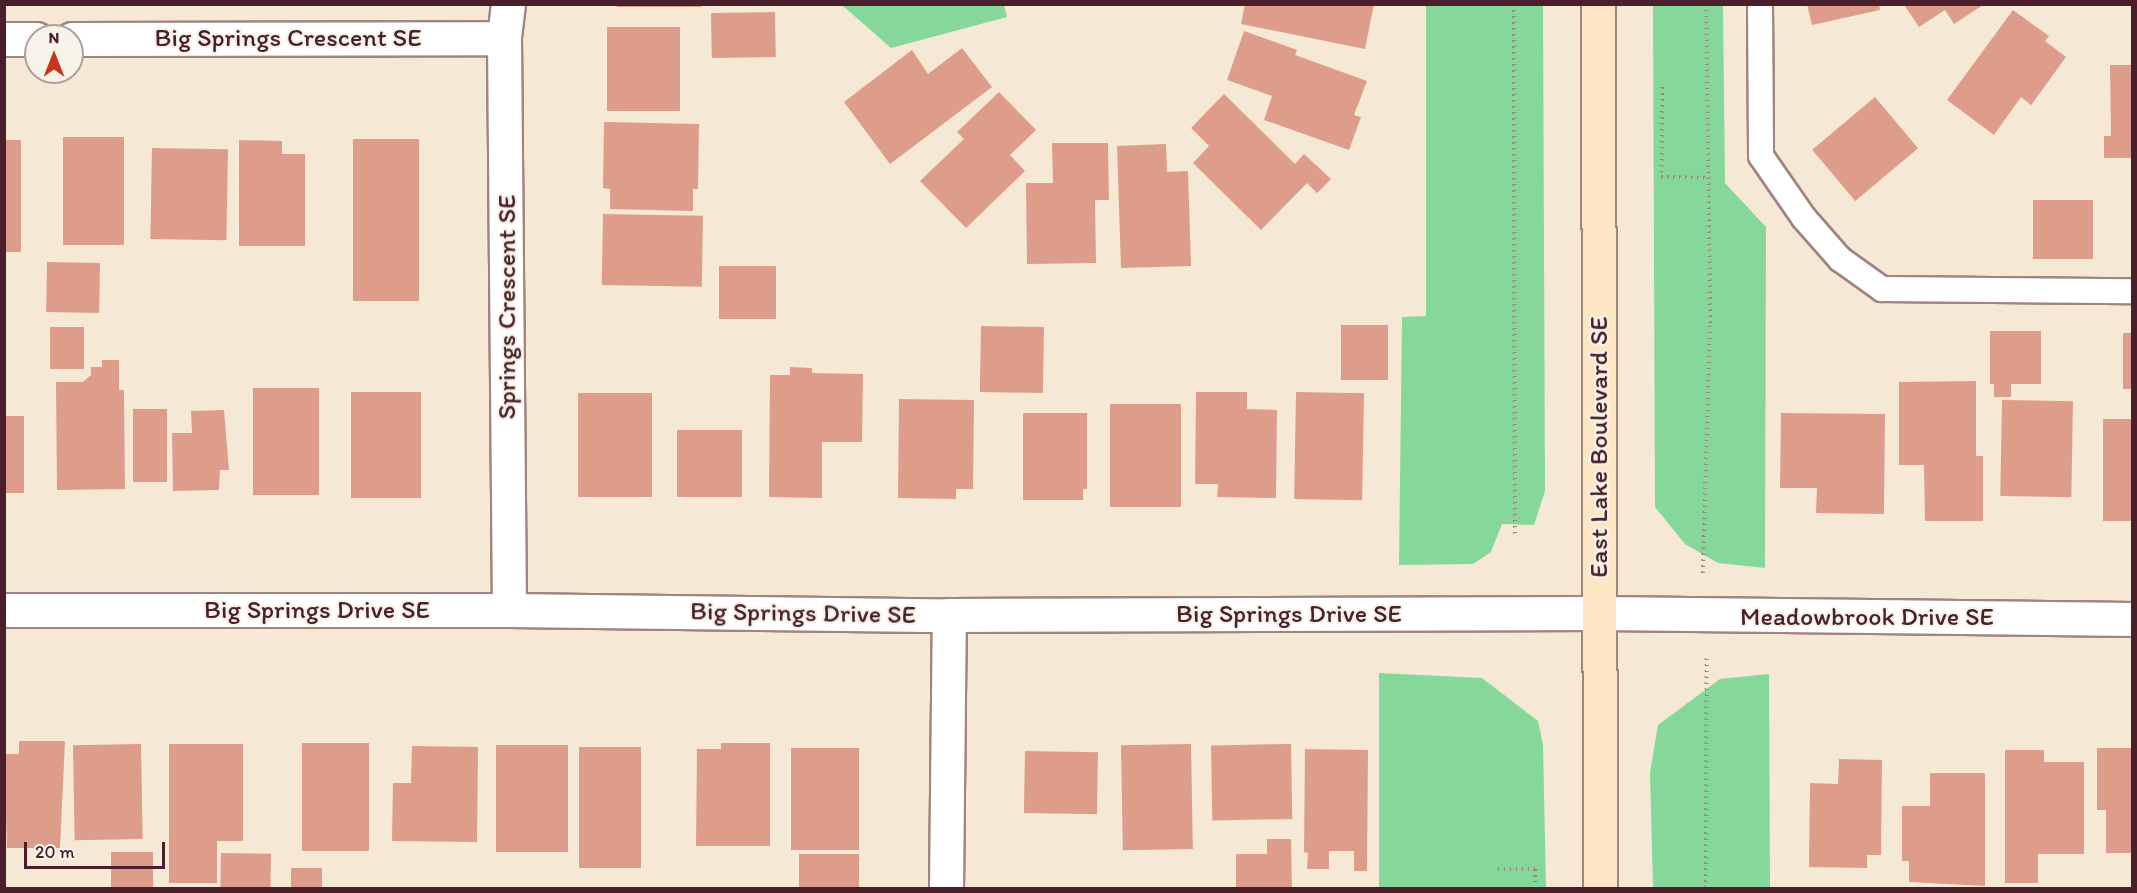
<!DOCTYPE html>
<html>
<head>
<meta charset="utf-8">
<style>
  body { margin:0 }
  #map { position:relative; width:2137px; height:893px; overflow:hidden; background:#f5e9d5; font-family:Itim,sans-serif }
  div>[style] { position:absolute }
  .green>* { inset:0; background:#85d899 }
  .building>* { inset:0; background:#dd9d8a; transform-origin:0 0 }
  .path>* { height:4px; margin-top:-2px; transform-origin:0; background:repeating-linear-gradient(90deg,#a08480 0 1.5px,transparent 0 6px) }
  .roads { filter:drop-shadow(2px 0 #a08480) drop-shadow(-2px 0 #a08480) drop-shadow(0 2px #a08480) drop-shadow(0 -2px #a08480) }
  .lane>* { height:24px; margin:-12px; padding:0 12px; transform-origin:12px; border-radius:12px; background:#fff }
  .street>* { height:33px; margin:-16.5px; padding:0 16.5px; transform-origin:16.5px; border-radius:16.5px; background:#fff }
  .secondary>* { height:33px; margin:-16.5px; padding:0 16.5px; transform-origin:16.5px; border-radius:16.5px; background:#fce6c4 }
  span { translate:-50% -50%; white-space:nowrap; text-align:center; line-height:1.15; -webkit-text-stroke:4.5px #f7f3e8; paint-order:stroke }
  .street-label { font-size:26px; color:#4a1f2b }
  .frame { position:absolute; inset:0; border:6px solid #4a1f2b; pointer-events:none }
  .north { position:absolute; left:24px; top:24px; width:60px; height:60px; box-sizing:border-box; background:#f7f3e8; border:2px solid #b29e9c; border-radius:50%; rotate:0deg; font-size:16px; font-weight:700; line-height:24px; text-align:center; color:#4a1f2b }
  .north::after { content:''; display:block; margin:auto; width:21px; height:27px; background:#c8321e; clip-path:polygon(50% 0,100% 100%,50% 72%,0 100%) }
  .scale { position:absolute; left:24px; top:842px; width:141px; height:27px; box-sizing:border-box; border:3px solid #4a1f2b; border-top:0; padding-left:8px; font-size:18px; line-height:21px; white-space:nowrap; color:#4a1f2b; -webkit-text-stroke:4px #f7f3e8; paint-order:stroke }
</style>
</head>
<body>
<div id="map">
  <div class="green">
    <i style="clip-path:polygon(842px 5px,1004px 5px,1007px 17px,891px 48px)"></i>
    <i style="clip-path:polygon(1426px 5px,1543px 5px,1545px 491px,1534px 525px,1502px 524px,1491px 552px,1473px 564px,1399px 565px,1402px 317px,1426px 316px)"></i>
    <i style="clip-path:polygon(1653px 5px,1723px 5px,1725px 183px,1766px 227px,1765px 568px,1718px 563px,1685px 544px,1655px 507px)"></i>
    <i style="clip-path:polygon(1379px 673px,1482px 678px,1538px 721px,1543px 745px,1546px 888px,1379px 888px)"></i>
    <i style="clip-path:polygon(1769px 674px,1770px 888px,1653px 888px,1650px 773px,1658px 725px,1720px 679px)"></i>
  </div>
  <div class="building">
    <i style="left:617px;top:4px;width:85px;height:3px"></i>
    <i style="clip-path:polygon(1245px 4px,1374px 4px,1365px 49px,1241px 24px)"></i>
    <i style="clip-path:polygon(1807px 4px,1879px 4px,1880px 10px,1812px 25px)"></i>
    <i style="clip-path:polygon(1904px 5px,1983px 5px,1954px 24px,1945px 10px,1919px 27px)"></i>
    <i style="clip-path:polygon(2013px 10px,2049px 36px,2045px 41px,2066px 57px,2031px 105px,2021px 97px,1994px 135px,1947px 100px)"></i>
    <i style="left:775px;top:12px;width:45px;height:64px;rotate:89deg"></i>
    <i style="left:607px;top:27px;width:73px;height:84px"></i>
    <i style="clip-path:polygon(1244px 31px,1297px 50px,1295px 55px,1367px 81px,1354px 115px,1361px 117px,1349px 150px,1264px 120px,1272px 96px,1227px 80px)"></i>
    <i style="clip-path:polygon(962px 48px,992px 87px,890px 164px,844px 102px,912px 50px,928px 74px)"></i>
    <i style="clip-path:polygon(2110px 65px,2132px 65px,2132px 158px,2104px 158px,2104px 136px,2111px 136px)"></i>
    <i style="clip-path:polygon(999px 92px,1036px 130px,1010px 155px,1025px 171px,966px 228px,920px 181px,964px 139px,957px 132px)"></i>
    <i style="clip-path:polygon(1224px 94px,1295px 164px,1304px 154px,1331px 179px,1317px 193px,1307px 183px,1261px 230px,1193px 163px,1209px 146px,1191px 128px)"></i>
    <i style="left:1875px;top:97px;width:67px;height:82px;rotate:50deg"></i>
    <i style="clip-path:polygon(604px 122px,699px 124px,698px 189px,693px 189px,693px 211px,610px 209px,610px 189px,603px 188px)"></i>
    <i style="left:63px;top:137px;width:61px;height:108px"></i>
    <i style="left:353px;top:139px;width:66px;height:162px"></i>
    <i style="left:4px;top:140px;width:17px;height:112px"></i>
    <i style="clip-path:polygon(239px 140px,282px 141px,282px 154px,305px 154px,305px 246px,239px 246px)"></i>
    <i style="clip-path:polygon(1052px 143px,1108px 143px,1109px 200px,1095px 200px,1096px 263px,1027px 264px,1026px 183px,1053px 183px)"></i>
    <i style="clip-path:polygon(1166px 144px,1167px 172px,1188px 171px,1191px 266px,1121px 268px,1117px 146px)"></i>
    <i style="left:152px;top:148px;width:76px;height:91px;rotate:1deg"></i>
    <i style="left:2033px;top:200px;width:60px;height:59px"></i>
    <i style="left:603px;top:214px;width:100px;height:71px;rotate:1deg"></i>
    <i style="left:47px;top:262px;width:53px;height:50px;rotate:1deg"></i>
    <i style="left:719px;top:266px;width:57px;height:53px"></i>
    <i style="left:1388px;top:325px;width:55px;height:47px;rotate:90deg"></i>
    <i style="left:981px;top:326px;width:63px;height:66px;rotate:1deg"></i>
    <i style="left:50px;top:327px;width:34px;height:42px"></i>
    <i style="clip-path:polygon(1990px 331px,2041px 331px,2041px 384px,2011px 384px,2011px 397px,1994px 397px,1994px 384px,1990px 384px)"></i>
    <i style="left:2123px;top:333px;width:9px;height:56px"></i>
    <i style="clip-path:polygon(102px 360px,119px 360px,119px 390px,124px 390px,125px 489px,57px 490px,56px 382px,83px 382px,91px 375px,91px 367px,102px 367px)"></i>
    <i style="clip-path:polygon(790px 367px,812px 368px,812px 373px,863px 374px,862px 442px,822px 442px,822px 498px,769px 497px,770px 375px,790px 375px)"></i>
    <i style="clip-path:polygon(1976px 381px,1976px 456px,1983px 456px,1983px 521px,1925px 521px,1924px 465px,1899px 465px,1899px 382px)"></i>
    <i style="left:253px;top:388px;width:66px;height:107px"></i>
    <i style="left:351px;top:392px;width:70px;height:106px"></i>
    <i style="clip-path:polygon(1196px 392px,1247px 392px,1247px 409px,1277px 410px,1276px 498px,1217px 497px,1218px 484px,1195px 484px)"></i>
    <i style="left:1296px;top:392px;width:68px;height:107px;rotate:1deg"></i>
    <i style="left:578px;top:393px;width:74px;height:104px"></i>
    <i style="clip-path:polygon(899px 399px,974px 400px,973px 489px,956px 489px,956px 499px,898px 498px)"></i>
    <i style="left:2002px;top:400px;width:71px;height:96px;rotate:1deg"></i>
    <i style="left:1110px;top:404px;width:71px;height:103px"></i>
    <i style="left:133px;top:409px;width:34px;height:73px"></i>
    <i style="clip-path:polygon(224px 410px,229px 470px,220px 470px,219px 490px,173px 491px,172px 433px,192px 433px,191px 411px)"></i>
    <i style="clip-path:polygon(1023px 413px,1087px 413px,1087px 489px,1083px 489px,1083px 500px,1023px 500px)"></i>
    <i style="clip-path:polygon(1781px 413px,1885px 414px,1884px 514px,1816px 513px,1817px 488px,1780px 488px)"></i>
    <i style="left:24px;top:416px;width:77px;height:19px;rotate:90deg"></i>
    <i style="left:2103px;top:419px;width:29px;height:102px"></i>
    <i style="left:677px;top:430px;width:65px;height:67px"></i>
    <i style="clip-path:polygon(19px 741px,65px 741px,60px 848px,7px 848px,4px 754px,19px 754px)"></i>
    <i style="left:302px;top:743px;width:67px;height:108px"></i>
    <i style="clip-path:polygon(721px 743px,770px 743px,770px 846px,696px 846px,697px 749px,721px 749px)"></i>
    <i style="left:141px;top:744px;width:95px;height:68px;rotate:89deg"></i>
    <i style="clip-path:polygon(169px 744px,243px 744px,243px 841px,217px 841px,217px 883px,169px 883px)"></i>
    <i style="left:1191px;top:744px;width:105px;height:70px;rotate:89deg"></i>
    <i style="left:1291px;top:744px;width:75px;height:80px;rotate:89deg"></i>
    <i style="left:568px;top:745px;width:107px;height:72px;rotate:90deg"></i>
    <i style="clip-path:polygon(412px 746px,478px 747px,477px 842px,392px 841px,393px 783px,411px 783px)"></i>
    <i style="left:579px;top:747px;width:62px;height:121px"></i>
    <i style="left:791px;top:748px;width:68px;height:102px"></i>
    <i style="clip-path:polygon(2097px 748px,2132px 748px,2132px 853px,2106px 853px,2106px 810px,2097px 810px)"></i>
    <i style="clip-path:polygon(1305px 749px,1368px 750px,1367px 871px,1354px 871px,1354px 851px,1329px 851px,1329px 869px,1307px 869px,1308px 853px,1304px 852px)"></i>
    <i style="clip-path:polygon(2005px 750px,2044px 750px,2044px 762px,2084px 762px,2084px 854px,2038px 854px,2038px 883px,2005px 883px)"></i>
    <i style="left:1025px;top:751px;width:73px;height:62px;rotate:1deg"></i>
    <i style="clip-path:polygon(1839px 759px,1882px 760px,1881px 855px,1867px 855px,1867px 868px,1809px 867px,1810px 783px,1838px 784px)"></i>
    <i style="clip-path:polygon(1930px 773px,1985px 773px,1985px 886px,1909px 882px,1909px 861px,1902px 861px,1902px 806px,1930px 806px)"></i>
    <i style="clip-path:polygon(1267px 839px,1291px 839px,1292px 888px,1236px 888px,1236px 854px,1267px 854px)"></i>
    <i style="left:111px;top:852px;width:42px;height:36px"></i>
    <i style="left:221px;top:853px;width:50px;height:35px;rotate:1deg"></i>
    <i style="left:799px;top:854px;width:60px;height:34px"></i>
    <i style="left:291px;top:868px;width:31px;height:20px"></i>
  </div>
  <div class="path">
    <i style="left:1514px;top:4px;width:533px;rotate:89.89deg"></i>
    <i style="left:1662px;top:87px;width:90px;rotate:90.6deg"></i>
    <i style="left:1661px;top:177px;width:47px;rotate:1.2deg"></i>
    <i style="left:1703px;top:573px;width:250px;rotate:-88.4deg"></i>
    <i style="left:1710px;top:323px;width:319px;rotate:-90.7deg"></i>
    <i style="left:1498px;top:869px;width:37px"></i>
    <i style="left:1535px;top:869px;width:19px;rotate:90deg"></i>
    <i style="left:1706px;top:888px;width:233px;rotate:-89.8deg"></i>
  </div>
  <div class="roads">
    <div class="lane">
      <i style="left:1760px;top:4px;width:152px;rotate:89.6deg"></i>
      <i style="left:1761px;top:156px;width:75px;rotate:55.3deg"></i>
      <i style="left:1804px;top:218px;width:55px;rotate:48.7deg"></i>
      <i style="left:1840px;top:259px;width:52px;rotate:35.5deg"></i>
      <i style="left:1882px;top:289px;width:250px;rotate:0.5deg"></i>
    </div>
    <div class="street">
      <i style="left:508px;top:4px;width:34px;rotate:97deg"></i>
      <i style="left:504px;top:38px;width:572px;rotate:89.5deg"></i>
      <i style="left:4px;top:39px;width:32px"></i>
      <i style="left:72px;top:39px;width:432px;rotate:-0.1deg"></i>
      <i style="left:4px;top:610px;width:505px"></i>
      <i style="left:509px;top:610px;width:440px;rotate:0.7deg"></i>
      <i style="left:949px;top:615px;width:652px;rotate:-0.18deg"></i>
      <i style="left:1601px;top:613px;width:531px;rotate:0.65deg"></i>
      <i style="left:946px;top:888px;width:273px;rotate:-89.4deg"></i>
    </div>
    <div class="secondary">
      <i style="left:1598px;top:4px;width:884px;rotate:89.87deg"></i>
    </div>
  </div>
  <div class="street-label">
    <span style="left:288px;top:38px">Big Springs Crescent SE</span>
    <span style="left:507px;top:307px;rotate:-90deg">Springs Crescent SE</span>
    <span style="left:1599px;top:447px;rotate:-90deg">East Lake Boulevard SE</span>
    <span style="left:317px;top:610px">Big Springs Drive SE</span>
    <span style="left:803px;top:613px;rotate:1deg">Big Springs Drive SE</span>
    <span style="left:1289px;top:614px">Big Springs Drive SE</span>
    <span style="left:1867px;top:617px">Meadowbrook Drive SE</span>
  </div>
  <div class="frame"></div>
  <div class="north">N</div>
  <div class="scale">20 m</div>
</div>
</body>
</html>
